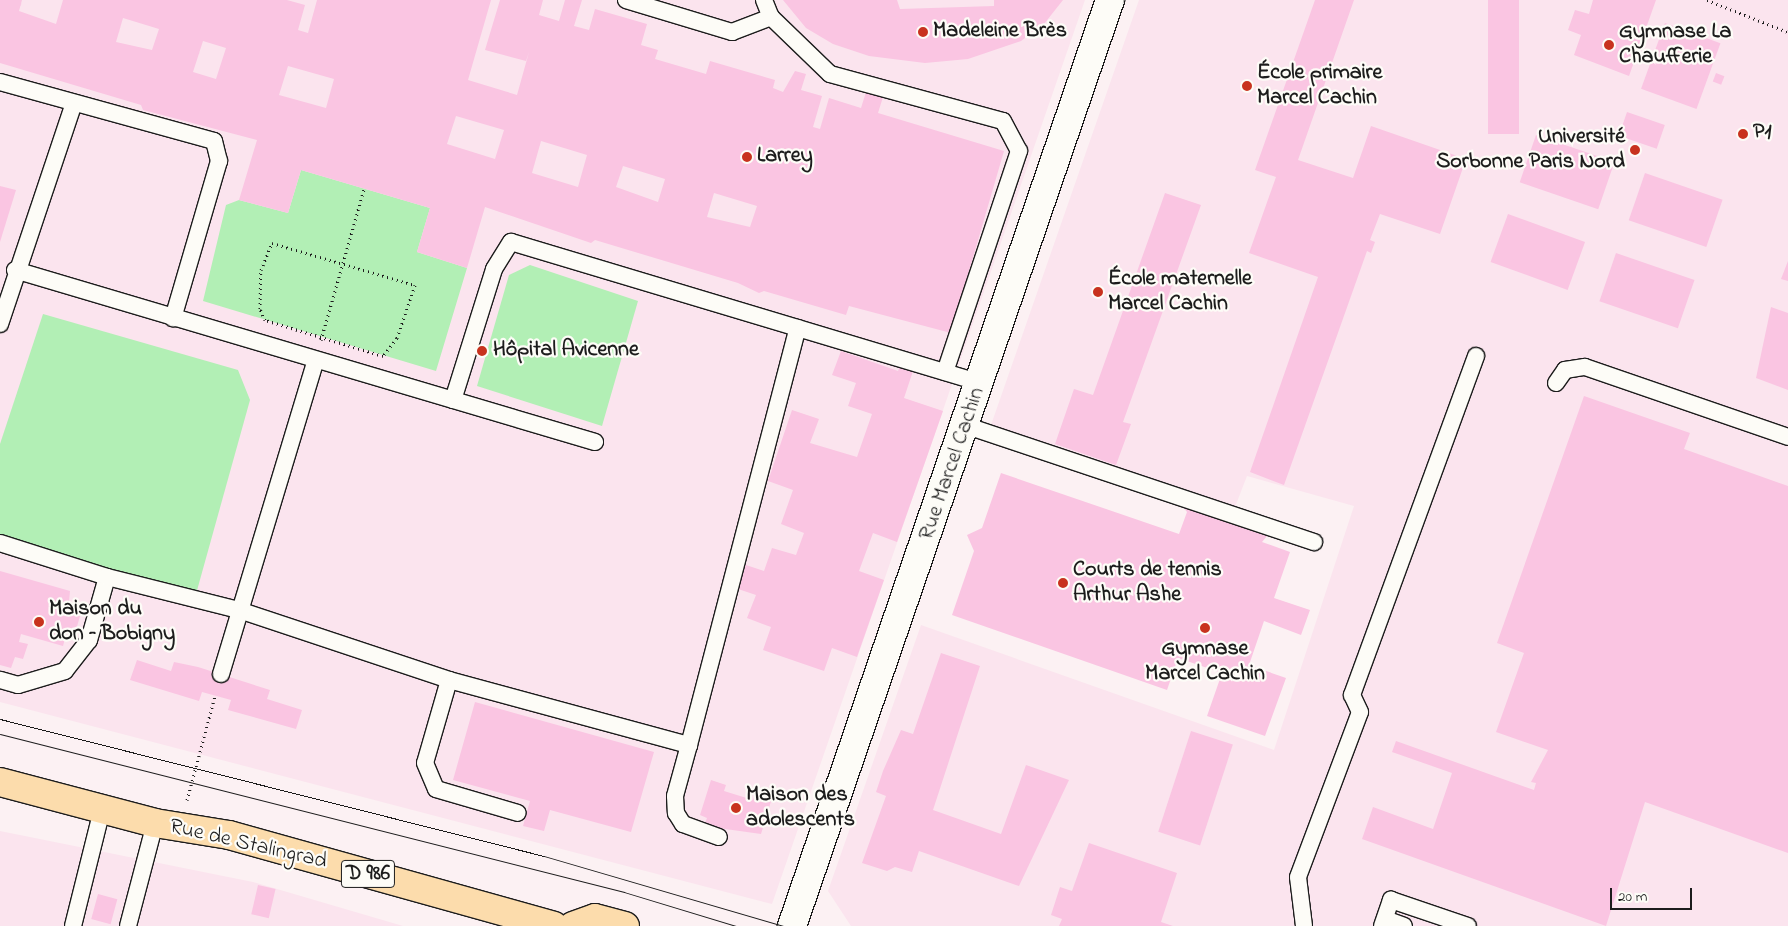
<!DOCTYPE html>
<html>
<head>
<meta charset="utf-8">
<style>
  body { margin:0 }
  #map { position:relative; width:1788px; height:926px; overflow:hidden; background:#fcf1f3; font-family:"Indie Flower",sans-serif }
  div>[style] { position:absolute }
  .built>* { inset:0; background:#fbe4ee }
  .green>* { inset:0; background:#b2efb5 }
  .building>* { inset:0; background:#fac5e2; transform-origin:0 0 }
  .path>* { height:3px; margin-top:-1.5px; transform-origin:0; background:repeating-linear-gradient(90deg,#1c1c1c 0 1px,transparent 0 5px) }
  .roads { filter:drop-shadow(1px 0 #1c1c1c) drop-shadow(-1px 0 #1c1c1c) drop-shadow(0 1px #1c1c1c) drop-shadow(0 -1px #1c1c1c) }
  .lane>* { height:16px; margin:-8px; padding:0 8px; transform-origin:8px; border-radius:8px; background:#fdfcf7 }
  .street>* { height:28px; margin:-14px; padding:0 14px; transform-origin:14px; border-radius:14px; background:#fdfcf7 }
  .primary>* { height:28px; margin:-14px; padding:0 14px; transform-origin:14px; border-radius:14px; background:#fcdcac }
  .tram>* { height:1px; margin:-0.5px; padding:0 0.5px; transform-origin:0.5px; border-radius:0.5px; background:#1c1c1c }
  .dots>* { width:14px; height:14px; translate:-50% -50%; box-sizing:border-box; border:2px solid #fdfcf7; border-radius:50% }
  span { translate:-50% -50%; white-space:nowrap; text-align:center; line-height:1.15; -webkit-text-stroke:4.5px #fdfcf7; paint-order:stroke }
  .shield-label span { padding:1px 4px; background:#fdfcf7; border:1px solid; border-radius:4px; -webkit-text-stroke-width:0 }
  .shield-label { font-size:21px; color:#1c1c1c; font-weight:700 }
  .poi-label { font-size:22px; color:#1c1c1c; font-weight:700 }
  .left { translate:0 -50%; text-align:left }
  .right { translate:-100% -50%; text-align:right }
  .street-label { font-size:22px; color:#1c1c1c }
  .scale { position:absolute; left:1610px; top:888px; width:82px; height:22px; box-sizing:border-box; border:2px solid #1c1c1c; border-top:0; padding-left:6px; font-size:15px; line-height:18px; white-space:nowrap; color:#1c1c1c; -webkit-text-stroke:4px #fdfcf7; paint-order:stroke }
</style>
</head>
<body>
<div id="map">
  <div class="built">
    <i style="clip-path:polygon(0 0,1085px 0,772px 904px,0 702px)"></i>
    <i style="clip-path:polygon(1139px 0,1788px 0,1788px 926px,851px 926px,828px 891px,921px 625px,1274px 750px,1354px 506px,1247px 476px,1235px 507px,991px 425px)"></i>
    <i style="clip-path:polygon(0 831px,253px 882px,403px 926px,0 926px)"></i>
  </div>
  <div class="green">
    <i style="clip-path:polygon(301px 170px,430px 208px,417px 252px,467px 268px,436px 371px,203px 301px,226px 205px,239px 200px,288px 213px)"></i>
    <i style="clip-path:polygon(530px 265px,638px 301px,602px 426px,477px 386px,509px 275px)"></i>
    <i style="clip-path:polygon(43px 314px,238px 370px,250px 400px,196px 594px,0 538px,0 444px)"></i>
  </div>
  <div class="building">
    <i style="clip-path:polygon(evenodd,0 0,22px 0,19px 11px,56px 24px,63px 0,287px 0,305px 5px,298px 30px,308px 33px,317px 0,491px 0,468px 80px,517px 95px,529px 52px,526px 61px,485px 50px,500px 0,543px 0,539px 15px,559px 21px,565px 0,582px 0,574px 26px,589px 30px,595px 9px,647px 24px,641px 45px,658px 50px,655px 59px,706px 74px,710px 61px,775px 80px,773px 88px,783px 92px,795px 71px,806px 74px,801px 90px,822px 96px,813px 127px,820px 129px,829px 98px,861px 108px,866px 92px,883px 97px,878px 113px,1004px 151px,951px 333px,849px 306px,846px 315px,764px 291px,759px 293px,738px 283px,595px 240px,591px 243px,485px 207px,467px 268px,417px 252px,430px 208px,301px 170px,288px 213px,239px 200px,257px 140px,143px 110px,141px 105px,0 63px,0 0,123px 18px,159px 29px,152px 50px,116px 42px,123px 18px,0 0,203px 41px,226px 48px,216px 79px,193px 72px,203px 41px,0 0,288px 66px,334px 79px,326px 108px,279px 95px,288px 66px,0 0,456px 116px,504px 130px,495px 159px,447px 144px,456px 116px,0 0,541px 141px,587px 155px,578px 187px,532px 173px,541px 141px,0 0,623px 166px,665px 179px,658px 202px,616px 187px,623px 166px,0 0,714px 193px,757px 206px,750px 227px,707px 217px,714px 193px)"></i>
    <i style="clip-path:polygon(783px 0,897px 0,900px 9px,994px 6px,994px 0,1063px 0,1044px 24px,1021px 41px,968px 59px,925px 63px,869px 56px,833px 44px,806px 28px)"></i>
    <i style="clip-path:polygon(1315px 0,1354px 0,1298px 160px,1353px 178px,1371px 126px,1466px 159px,1440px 234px,1380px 214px,1370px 240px,1375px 242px,1371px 253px,1367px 251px,1284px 485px,1250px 472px,1318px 277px,1249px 253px,1276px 177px,1255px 170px)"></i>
    <i style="left:1488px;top:0;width:31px;height:134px"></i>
    <i style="clip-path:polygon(1593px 0,1656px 0,1629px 76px,1574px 55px,1581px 35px,1568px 30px,1575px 10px,1589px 14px)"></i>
    <i style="left:1665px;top:23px;width:59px;height:70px;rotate:20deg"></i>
    <i style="left:1716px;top:73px;width:9px;height:9px;rotate:21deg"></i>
    <i style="left:1627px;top:112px;width:40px;height:25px;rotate:19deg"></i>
    <i style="left:1536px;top:135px;width:83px;height:50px;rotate:19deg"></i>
    <i style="left:1645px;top:173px;width:82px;height:50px;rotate:19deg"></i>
    <i style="clip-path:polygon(0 186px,16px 190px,0 242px)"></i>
    <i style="clip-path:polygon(1165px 193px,1201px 205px,1123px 422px,1131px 424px,1116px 465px,1055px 444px,1074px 389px,1093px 395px)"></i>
    <i style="left:1508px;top:214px;width:82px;height:51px;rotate:20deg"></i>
    <i style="left:1616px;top:253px;width:83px;height:51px;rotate:19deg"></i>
    <i style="clip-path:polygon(1788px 261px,1788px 281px,1781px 279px)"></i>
    <i style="clip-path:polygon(1771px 307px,1788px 313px,1788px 390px,1756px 378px)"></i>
    <i style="clip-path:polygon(841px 351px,898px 371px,900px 366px,913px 371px,904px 398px,943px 411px,897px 542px,873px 533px,859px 571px,884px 580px,857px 657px,832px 648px,824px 671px,763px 650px,771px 627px,747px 618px,756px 595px,732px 587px,740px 563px,764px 571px,772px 548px,796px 555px,804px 533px,781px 524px,793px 490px,768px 481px,792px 410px,819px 419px,810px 443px,857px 457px,872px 414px,848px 406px,856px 383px,832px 375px)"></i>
    <i style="clip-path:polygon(1584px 396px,1690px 433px,1684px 449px,1788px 486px,1788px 853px,1645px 802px,1606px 926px,1362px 839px,1373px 807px,1433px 829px,1452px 773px,1392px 752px,1396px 741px,1534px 790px,1536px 783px,1531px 782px,1548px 750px,1496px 732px,1524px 653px,1497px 643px)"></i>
    <i style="clip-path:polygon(1001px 473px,1179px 534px,1187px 512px,1183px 507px,1267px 536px,1262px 542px,1290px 552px,1274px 598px,1310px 610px,1301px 635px,1264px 621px,1249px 665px,1286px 678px,1265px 736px,1207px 716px,1222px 673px,1178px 658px,1167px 690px,952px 615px,974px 551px,967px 535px,982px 528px)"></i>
    <i style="clip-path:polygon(0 571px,70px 591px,68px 613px,80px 616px,76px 630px,68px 628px,63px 646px,21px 634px,19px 642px,28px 644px,23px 659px,15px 657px,11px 668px,0 665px)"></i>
    <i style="clip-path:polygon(941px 653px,980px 666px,933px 810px,1001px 834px,1026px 765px,1069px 780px,1019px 886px,919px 851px,912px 872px,895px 867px,887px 871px,862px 863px,886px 796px,876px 792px,883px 771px,901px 730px,913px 734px)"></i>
    <i style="clip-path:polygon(137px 660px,171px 671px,174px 662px,198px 667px,270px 690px,267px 699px,302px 710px,296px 729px,228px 710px,231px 700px,202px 692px,199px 701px,130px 680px)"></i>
    <i style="clip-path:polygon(475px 702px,654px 752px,631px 832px,550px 810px,544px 831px,523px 826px,530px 801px,453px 780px)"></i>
    <i style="left:1191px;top:731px;width:44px;height:106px;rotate:18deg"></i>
    <i style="clip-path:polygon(711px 780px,726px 785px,724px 791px,753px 800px,755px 794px,772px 798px,761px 834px,704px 826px,707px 818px,700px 815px)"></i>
    <i style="clip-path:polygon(1089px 843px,1177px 873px,1161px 922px,1173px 926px,1059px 926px,1062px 919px,1051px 915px,1060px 887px,1072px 891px)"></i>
    <i style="left:258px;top:885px;width:18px;height:30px;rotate:13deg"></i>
    <i style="left:98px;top:894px;width:20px;height:26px;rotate:15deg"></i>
  </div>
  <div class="path">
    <i style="left:1707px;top:0;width:87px;rotate:21.6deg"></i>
    <i style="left:272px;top:243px;width:149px;rotate:16.4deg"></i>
    <i style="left:415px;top:285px;width:56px;rotate:108.8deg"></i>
    <i style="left:397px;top:338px;width:23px;rotate:128deg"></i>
    <i style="left:383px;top:356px;width:123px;rotate:-163deg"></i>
    <i style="left:265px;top:320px;width:12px;rotate:-114deg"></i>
    <i style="left:260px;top:309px;width:39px;rotate:-89deg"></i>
    <i style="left:261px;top:270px;width:29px;rotate:-68deg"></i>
    <i style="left:321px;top:340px;width:157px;rotate:-74.1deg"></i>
    <i style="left:187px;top:800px;width:108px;rotate:-74.9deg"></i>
  </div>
  <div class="roads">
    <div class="lane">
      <i style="left:626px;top:0;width:111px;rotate:16.8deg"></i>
      <i style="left:732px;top:32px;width:42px;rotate:-21deg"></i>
      <i style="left:771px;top:17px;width:82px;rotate:44deg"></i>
      <i style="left:830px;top:74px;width:179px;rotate:15.2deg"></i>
      <i style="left:1003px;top:121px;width:34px;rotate:62deg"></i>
      <i style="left:1019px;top:151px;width:233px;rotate:108.5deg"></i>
      <i style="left:764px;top:0;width:18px;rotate:68deg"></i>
      <i style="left:0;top:82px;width:222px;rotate:15.4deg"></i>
      <i style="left:214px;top:141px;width:21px;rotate:76deg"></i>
      <i style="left:219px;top:161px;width:164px;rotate:106.3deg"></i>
      <i style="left:15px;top:270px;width:605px;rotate:16.52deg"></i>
      <i style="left:0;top:324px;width:233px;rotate:-71.5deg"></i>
      <i style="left:1556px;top:383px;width:16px;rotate:-55deg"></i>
      <i style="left:1565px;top:370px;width:20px;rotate:-9deg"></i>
      <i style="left:1585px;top:367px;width:215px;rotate:19deg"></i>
      <i style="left:453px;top:400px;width:137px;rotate:-72.6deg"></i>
      <i style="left:494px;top:269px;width:32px;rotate:-58deg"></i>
      <i style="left:511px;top:242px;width:492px;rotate:16.7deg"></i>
      <i style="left:967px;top:426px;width:366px;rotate:18.5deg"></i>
      <i style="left:0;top:543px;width:112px;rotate:17.6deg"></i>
      <i style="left:107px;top:577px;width:66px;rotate:105.9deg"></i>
      <i style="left:89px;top:640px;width:39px;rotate:128deg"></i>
      <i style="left:65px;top:671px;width:49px;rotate:163.4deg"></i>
      <i style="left:18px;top:685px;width:19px;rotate:-164deg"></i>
      <i style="left:107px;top:577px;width:139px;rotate:14.1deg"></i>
      <i style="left:242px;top:611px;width:218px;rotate:18.4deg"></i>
      <i style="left:449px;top:680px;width:249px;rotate:15.2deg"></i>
      <i style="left:689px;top:745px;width:53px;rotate:105.4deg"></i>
      <i style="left:675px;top:796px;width:17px;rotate:87deg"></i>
      <i style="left:676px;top:813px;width:13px;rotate:58deg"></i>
      <i style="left:683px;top:824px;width:38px;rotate:20deg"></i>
      <i style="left:221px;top:674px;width:326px;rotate:-73.2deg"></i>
      <i style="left:449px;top:680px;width:86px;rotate:106.1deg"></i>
      <i style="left:425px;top:763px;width:28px;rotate:67deg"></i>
      <i style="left:436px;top:789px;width:85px;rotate:16.3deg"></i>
      <i style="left:689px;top:745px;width:431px;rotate:-75.4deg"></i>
      <i style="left:1385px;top:919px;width:20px;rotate:20deg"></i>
      <i style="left:73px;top:926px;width:120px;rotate:-76deg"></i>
      <i style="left:128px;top:926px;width:106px;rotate:-75.3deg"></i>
      <i style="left:1304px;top:926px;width:49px;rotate:-97deg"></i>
      <i style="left:1298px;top:877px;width:176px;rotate:-69.4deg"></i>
      <i style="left:1360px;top:712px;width:19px;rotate:-115deg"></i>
      <i style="left:1352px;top:695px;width:361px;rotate:-69.9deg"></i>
      <i style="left:1382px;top:926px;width:28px;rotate:-71deg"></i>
      <i style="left:1391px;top:900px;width:81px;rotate:18.7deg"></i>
    </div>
    <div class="street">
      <i style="left:792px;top:926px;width:979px;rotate:-71.05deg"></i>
    </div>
    <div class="primary">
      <i style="left:0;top:782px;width:160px;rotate:14.8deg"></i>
      <i style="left:155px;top:823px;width:75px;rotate:9.2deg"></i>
      <i style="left:229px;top:835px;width:337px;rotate:15.6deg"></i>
      <i style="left:573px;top:926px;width:23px;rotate:-20deg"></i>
      <i style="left:595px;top:918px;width:31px;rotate:15deg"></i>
    </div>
  </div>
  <div class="tram">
    <i style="left:0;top:719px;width:561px;rotate:14.14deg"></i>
    <i style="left:544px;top:856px;width:250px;rotate:16.3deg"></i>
    <i style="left:0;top:734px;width:644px;rotate:14.21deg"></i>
    <i style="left:624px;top:892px;width:117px;rotate:16.9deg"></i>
  </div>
  <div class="dots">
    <i style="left:923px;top:32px;background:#c8321e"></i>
    <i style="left:1609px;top:45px;background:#c8321e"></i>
    <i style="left:1247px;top:86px;background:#c8321e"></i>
    <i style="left:1743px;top:134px;background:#c8321e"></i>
    <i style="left:1635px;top:150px;background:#c8321e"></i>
    <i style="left:747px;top:157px;background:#c8321e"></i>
    <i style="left:1098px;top:292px;background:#c8321e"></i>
    <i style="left:482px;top:351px;background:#c8321e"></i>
    <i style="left:1063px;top:583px;background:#c8321e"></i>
    <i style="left:39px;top:622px;background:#c8321e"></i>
    <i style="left:1205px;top:628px;background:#c8321e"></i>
    <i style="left:736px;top:808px;background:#c8321e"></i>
  </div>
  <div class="shield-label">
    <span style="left:368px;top:874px">D 986</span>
  </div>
  <div class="poi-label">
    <span class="left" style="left:933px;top:32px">Madeleine Brès</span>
    <span class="left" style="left:1619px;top:45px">Gymnase La<br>Chaufferie</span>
    <span class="left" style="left:1257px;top:86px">École primaire<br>Marcel Cachin</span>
    <span class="left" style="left:1753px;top:134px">P1</span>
    <span class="right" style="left:1625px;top:150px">Université<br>Sorbonne Paris Nord</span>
    <span class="left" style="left:757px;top:157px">Larrey</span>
    <span class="left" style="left:1108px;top:292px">École maternelle<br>Marcel Cachin</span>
    <span class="left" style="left:493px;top:351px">Hôpital Avicenne</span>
    <span class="left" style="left:1073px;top:583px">Courts de tennis<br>Arthur Ashe</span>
    <span class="left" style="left:49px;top:622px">Maison du<br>don – Bobigny</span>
    <span style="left:1205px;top:662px">Gymnase<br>Marcel Cachin</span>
    <span class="left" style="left:746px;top:808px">Maison des<br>adolescents</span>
  </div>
  <div class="street-label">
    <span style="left:953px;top:464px;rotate:-71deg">Rue Marcel Cachin</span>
    <span style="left:248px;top:845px;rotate:13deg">Rue de Stalingrad</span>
  </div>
  <div class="scale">20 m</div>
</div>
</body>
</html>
